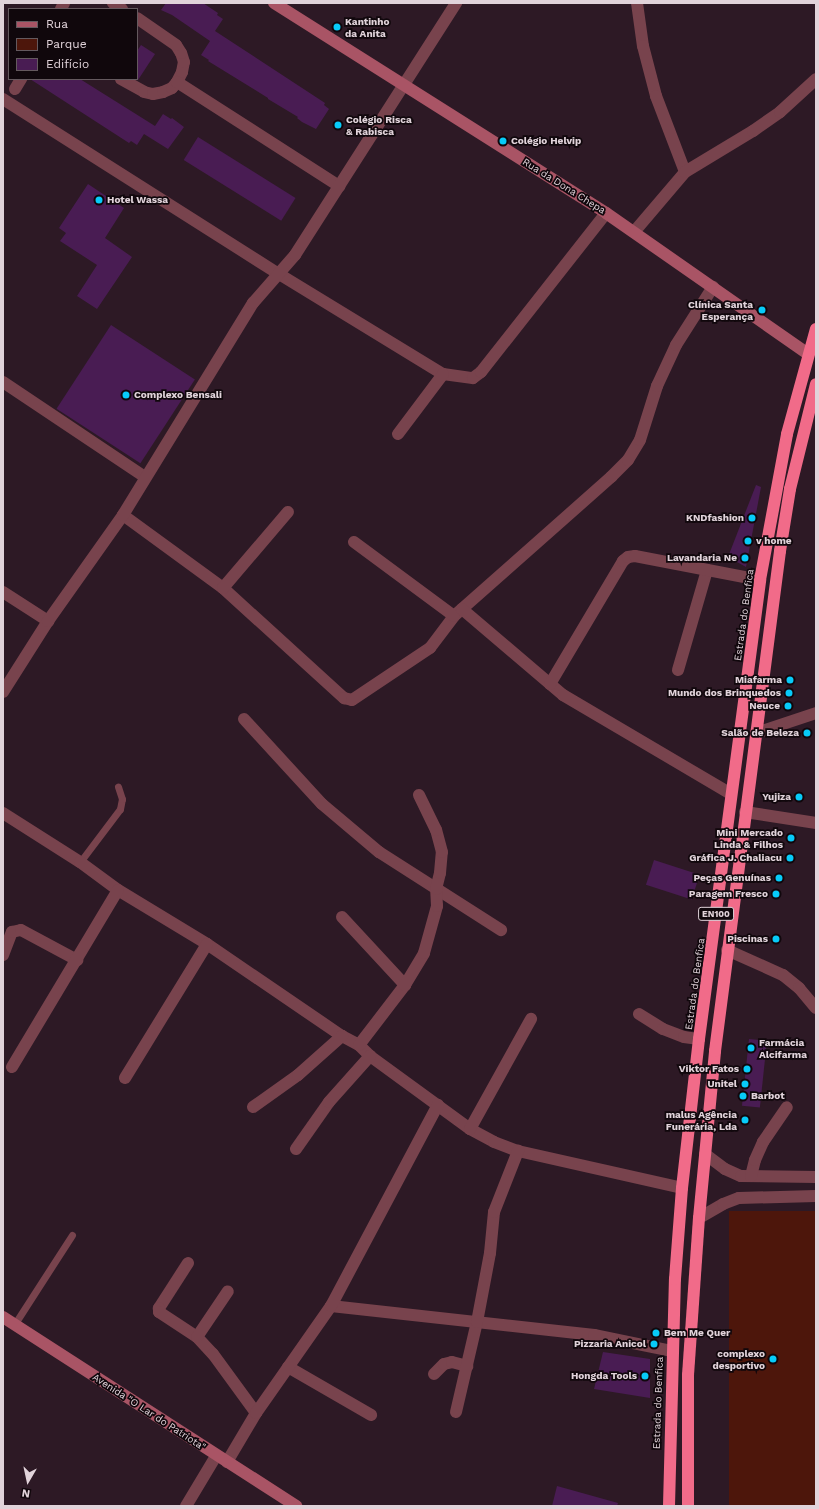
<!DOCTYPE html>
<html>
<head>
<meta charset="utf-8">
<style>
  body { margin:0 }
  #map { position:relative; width:819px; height:1509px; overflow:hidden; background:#2d1925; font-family:"Work Sans",sans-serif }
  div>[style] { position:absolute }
  .green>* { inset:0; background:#4d160b; transform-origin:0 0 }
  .building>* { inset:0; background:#491c53; transform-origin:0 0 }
  .lane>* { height:7px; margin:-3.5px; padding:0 3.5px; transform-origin:3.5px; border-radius:3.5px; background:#78434d }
  .street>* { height:12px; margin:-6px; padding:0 6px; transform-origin:6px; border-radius:6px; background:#78434d }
  .secondary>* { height:12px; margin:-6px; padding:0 6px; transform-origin:6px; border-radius:6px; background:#a95465 }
  .highway>* { height:12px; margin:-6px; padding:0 6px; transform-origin:6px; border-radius:6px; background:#f16b89 }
  .dots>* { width:11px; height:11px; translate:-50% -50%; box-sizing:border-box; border:2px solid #10070c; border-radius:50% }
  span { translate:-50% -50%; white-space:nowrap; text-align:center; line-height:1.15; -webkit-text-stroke:3.5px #10070c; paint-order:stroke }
  .shield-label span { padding:1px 3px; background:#10070c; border:1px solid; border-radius:3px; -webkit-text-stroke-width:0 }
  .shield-label { font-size:9px; color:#e1d3da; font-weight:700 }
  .poi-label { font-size:10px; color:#e1d3da; font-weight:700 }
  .left { translate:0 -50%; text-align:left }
  .right { translate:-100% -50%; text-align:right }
  .street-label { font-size:10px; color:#e1d3da }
  .frame { position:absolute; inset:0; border:4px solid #e1d3da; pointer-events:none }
  .legend { position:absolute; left:8px; top:8px; width:130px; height:72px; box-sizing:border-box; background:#10070c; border:1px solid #64595e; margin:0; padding:5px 7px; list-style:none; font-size:12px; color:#e1d3da }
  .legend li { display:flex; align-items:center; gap:8px; height:20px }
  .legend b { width:20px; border:1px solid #64595e }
  .north { position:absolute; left:8px; top:1461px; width:40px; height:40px; -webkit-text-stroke:3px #10070c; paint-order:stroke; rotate:189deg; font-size:11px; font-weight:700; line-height:16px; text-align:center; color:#e1d3da }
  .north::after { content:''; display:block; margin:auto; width:14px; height:18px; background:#e1d3da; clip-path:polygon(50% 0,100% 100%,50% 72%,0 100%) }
</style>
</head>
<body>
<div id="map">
  <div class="green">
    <i style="left:729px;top:1211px;width:87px;height:295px"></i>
  </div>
  <div class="building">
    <i style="clip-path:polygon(166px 3px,203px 3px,218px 13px,217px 15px,223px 19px,215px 31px,325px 103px,324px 105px,329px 109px,316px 129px,302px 122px,297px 118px,298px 117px,268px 99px,268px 98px,208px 61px,209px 60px,201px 55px,210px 41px,172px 15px,161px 10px)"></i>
    <i style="clip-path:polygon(141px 45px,155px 54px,138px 80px,137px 51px)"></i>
    <i style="clip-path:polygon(30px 79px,80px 79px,155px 126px,163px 114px,171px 119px,172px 118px,184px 127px,168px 149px,144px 134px,137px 145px,131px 141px,129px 143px)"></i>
    <i style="left:198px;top:137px;width:115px;height:27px;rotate:32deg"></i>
    <i style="clip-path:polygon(88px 184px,124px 208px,105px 238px,132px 257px,97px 309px,77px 296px,97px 265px,60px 241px,66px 233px,59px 228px)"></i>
    <i style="left:111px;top:325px;width:100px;height:100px;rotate:33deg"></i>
    <i style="clip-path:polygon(756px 485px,761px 487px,746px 567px,728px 557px)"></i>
    <i style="left:654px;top:860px;width:48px;height:26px;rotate:18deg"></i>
    <i style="left:749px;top:1039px;width:18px;height:67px;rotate:6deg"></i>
    <i style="clip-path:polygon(603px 1352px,650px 1359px,650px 1398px,594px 1389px)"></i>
    <i style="clip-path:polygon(557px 1486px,618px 1503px,617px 1506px,552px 1506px)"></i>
  </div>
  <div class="lane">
    <i style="left:80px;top:862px;width:66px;rotate:-53deg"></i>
    <i style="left:120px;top:809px;width:10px;rotate:-79deg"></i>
    <i style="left:122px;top:799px;width:13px;rotate:-108deg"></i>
    <i style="left:14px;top:1325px;width:107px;rotate:-57.2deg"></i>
  </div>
  <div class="street">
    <i style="left:113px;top:3px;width:11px;rotate:34deg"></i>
    <i style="left:637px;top:3px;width:43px;rotate:82.1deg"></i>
    <i style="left:643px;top:46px;width:52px;rotate:75.4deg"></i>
    <i style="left:656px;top:96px;width:81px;rotate:69.1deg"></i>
    <i style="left:61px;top:9px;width:7px;rotate:-63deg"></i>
    <i style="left:121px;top:79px;width:26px;rotate:29deg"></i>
    <i style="left:144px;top:92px;width:9px;rotate:13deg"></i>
    <i style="left:153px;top:94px;width:10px;rotate:-11deg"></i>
    <i style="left:163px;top:92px;width:10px;rotate:-24deg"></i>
    <i style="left:172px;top:88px;width:8px;rotate:-50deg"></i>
    <i style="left:177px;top:82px;width:11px;rotate:-63deg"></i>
    <i style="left:182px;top:72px;width:10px;rotate:-79deg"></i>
    <i style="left:184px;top:62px;width:9px;rotate:-108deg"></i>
    <i style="left:181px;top:53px;width:9px;rotate:-122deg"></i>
    <i style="left:176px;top:45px;width:47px;rotate:-145.3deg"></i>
    <i style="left:177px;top:82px;width:193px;rotate:32.7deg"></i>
    <i style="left:15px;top:89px;width:12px;rotate:-59deg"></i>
    <i style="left:3px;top:99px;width:327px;rotate:32.4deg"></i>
    <i style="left:279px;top:274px;width:192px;rotate:31.4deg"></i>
    <i style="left:443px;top:374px;width:30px;rotate:8deg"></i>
    <i style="left:473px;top:378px;width:10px;rotate:-37deg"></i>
    <i style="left:481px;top:372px;width:202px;rotate:-51.8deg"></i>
    <i style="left:634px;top:232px;width:79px;rotate:-49.6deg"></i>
    <i style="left:685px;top:172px;width:79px;rotate:-31.1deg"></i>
    <i style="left:753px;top:131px;width:33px;rotate:-35deg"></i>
    <i style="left:780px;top:112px;width:49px;rotate:-42.5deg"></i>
    <i style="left:3px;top:382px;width:171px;rotate:33.8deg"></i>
    <i style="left:398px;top:434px;width:75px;rotate:-53.1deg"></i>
    <i style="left:123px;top:515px;width:124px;rotate:36.1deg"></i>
    <i style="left:223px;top:588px;width:164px;rotate:42.3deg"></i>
    <i style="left:344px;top:698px;width:8px;rotate:14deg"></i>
    <i style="left:352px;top:700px;width:94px;rotate:-33.7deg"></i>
    <i style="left:430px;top:648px;width:40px;rotate:-53deg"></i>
    <i style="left:454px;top:616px;width:210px;rotate:-41.5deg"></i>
    <i style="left:611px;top:477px;width:24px;rotate:-45deg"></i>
    <i style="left:628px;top:460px;width:23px;rotate:-59deg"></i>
    <i style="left:640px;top:440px;width:57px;rotate:-72.5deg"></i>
    <i style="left:657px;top:386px;width:45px;rotate:-65.1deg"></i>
    <i style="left:676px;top:345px;width:69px;rotate:-57.5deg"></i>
    <i style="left:354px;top:542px;width:124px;rotate:36.5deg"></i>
    <i style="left:223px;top:588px;width:100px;rotate:-49.5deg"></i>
    <i style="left:3px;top:592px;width:54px;rotate:32.8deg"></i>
    <i style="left:462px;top:609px;width:133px;rotate:40.4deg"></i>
    <i style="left:563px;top:695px;width:195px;rotate:30.5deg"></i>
    <i style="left:678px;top:670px;width:104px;rotate:-73.8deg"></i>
    <i style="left:550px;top:684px;width:143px;rotate:-59.3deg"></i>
    <i style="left:623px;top:561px;width:6px;rotate:-39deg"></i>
    <i style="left:628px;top:557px;width:7px;rotate:-8deg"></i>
    <i style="left:635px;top:556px;width:127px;rotate:10.9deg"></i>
    <i style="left:3px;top:692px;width:84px;rotate:-57.6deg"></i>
    <i style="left:48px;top:621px;width:130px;rotate:-54.7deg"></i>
    <i style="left:123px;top:515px;width:249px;rotate:-58.5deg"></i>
    <i style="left:253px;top:303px;width:64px;rotate:-48.8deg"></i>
    <i style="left:295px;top:255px;width:299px;rotate:-57.4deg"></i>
    <i style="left:244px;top:719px;width:115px;rotate:47.5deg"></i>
    <i style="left:322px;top:804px;width:75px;rotate:40.1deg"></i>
    <i style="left:379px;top:852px;width:145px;rotate:32.6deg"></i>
    <i style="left:756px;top:733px;width:63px;rotate:-18.4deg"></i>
    <i style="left:745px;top:812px;width:72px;rotate:8.8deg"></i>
    <i style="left:3px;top:813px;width:91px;rotate:32.5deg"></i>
    <i style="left:80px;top:862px;width:47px;rotate:36.4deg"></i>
    <i style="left:118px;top:890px;width:104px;rotate:31.2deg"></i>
    <i style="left:207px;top:944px;width:163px;rotate:34.3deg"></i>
    <i style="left:342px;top:1036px;width:19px;rotate:28deg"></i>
    <i style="left:359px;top:1045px;width:16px;rotate:45deg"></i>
    <i style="left:370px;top:1056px;width:124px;rotate:36.1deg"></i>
    <i style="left:470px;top:1129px;width:27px;rotate:28deg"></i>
    <i style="left:494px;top:1142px;width:26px;rotate:21deg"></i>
    <i style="left:518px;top:1151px;width:168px;rotate:12.7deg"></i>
    <i style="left:342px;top:917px;width:93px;rotate:47.2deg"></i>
    <i style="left:727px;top:950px;width:61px;rotate:24.1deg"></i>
    <i style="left:783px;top:975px;width:21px;rotate:39deg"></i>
    <i style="left:799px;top:988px;width:26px;rotate:50deg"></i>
    <i style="left:3px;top:955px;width:25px;rotate:-69deg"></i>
    <i style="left:12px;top:932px;width:9px;rotate:-13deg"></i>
    <i style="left:21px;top:930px;width:64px;rotate:28.2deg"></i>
    <i style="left:639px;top:1014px;width:28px;rotate:32deg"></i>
    <i style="left:663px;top:1029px;width:22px;rotate:21deg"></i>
    <i style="left:684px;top:1037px;width:15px;rotate:8deg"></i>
    <i style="left:359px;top:1045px;width:76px;rotate:-52.5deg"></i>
    <i style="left:405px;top:985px;width:37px;rotate:-59deg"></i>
    <i style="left:424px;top:953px;width:49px;rotate:-74.5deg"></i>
    <i style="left:437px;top:906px;width:17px;rotate:-93deg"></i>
    <i style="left:436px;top:889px;width:16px;rotate:-76deg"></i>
    <i style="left:440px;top:873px;width:21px;rotate:-85deg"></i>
    <i style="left:442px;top:852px;width:23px;rotate:-105deg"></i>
    <i style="left:436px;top:830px;width:39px;rotate:-116deg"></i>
    <i style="left:12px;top:1067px;width:206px;rotate:-59.1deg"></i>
    <i style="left:125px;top:1078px;width:157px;rotate:-58.5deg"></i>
    <i style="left:253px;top:1107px;width:55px;rotate:-35.4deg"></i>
    <i style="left:298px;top:1075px;width:59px;rotate:-41.6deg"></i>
    <i style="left:470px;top:1129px;width:126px;rotate:-61deg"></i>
    <i style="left:296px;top:1149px;width:57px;rotate:-54.9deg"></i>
    <i style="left:329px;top:1102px;width:62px;rotate:-48.3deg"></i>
    <i style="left:705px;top:1154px;width:25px;rotate:37deg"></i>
    <i style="left:725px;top:1169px;width:17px;rotate:24deg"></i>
    <i style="left:741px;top:1176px;width:75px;rotate:0.8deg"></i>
    <i style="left:751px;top:1176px;width:16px;rotate:-76deg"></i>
    <i style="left:755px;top:1160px;width:20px;rotate:-66deg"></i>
    <i style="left:763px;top:1142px;width:42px;rotate:-55.6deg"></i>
    <i style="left:699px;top:1218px;width:28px;rotate:-30deg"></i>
    <i style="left:723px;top:1204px;width:17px;rotate:-21deg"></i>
    <i style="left:739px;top:1198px;width:77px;rotate:-1.5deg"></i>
    <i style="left:188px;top:1263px;width:54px;rotate:122.8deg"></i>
    <i style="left:159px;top:1308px;width:4px;rotate:90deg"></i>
    <i style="left:159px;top:1312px;width:45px;rotate:33.3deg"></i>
    <i style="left:197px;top:1337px;width:23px;rotate:47deg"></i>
    <i style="left:213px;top:1354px;width:73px;rotate:53.9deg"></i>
    <i style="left:331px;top:1306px;width:265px;rotate:6.3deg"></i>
    <i style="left:594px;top:1335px;width:80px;rotate:11.6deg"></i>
    <i style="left:197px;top:1337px;width:55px;rotate:-56deg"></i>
    <i style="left:288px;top:1367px;width:96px;rotate:30deg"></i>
    <i style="left:434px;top:1374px;width:14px;rotate:-45deg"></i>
    <i style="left:444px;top:1364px;width:8px;rotate:-14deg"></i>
    <i style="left:452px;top:1362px;width:16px;rotate:15deg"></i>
    <i style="left:456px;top:1412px;width:92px;rotate:-76.9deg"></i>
    <i style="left:477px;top:1322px;width:70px;rotate:-79.3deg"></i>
    <i style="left:490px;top:1253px;width:41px;rotate:-84.4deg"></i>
    <i style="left:494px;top:1212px;width:66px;rotate:-68.5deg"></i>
    <i style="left:227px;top:1462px;width:57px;rotate:-59.4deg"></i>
    <i style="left:256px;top:1413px;width:131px;rotate:-55deg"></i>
    <i style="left:331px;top:1306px;width:228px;rotate:-62deg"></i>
    <i style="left:186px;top:1506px;width:58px;rotate:-59deg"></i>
  </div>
  <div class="secondary">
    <i style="left:274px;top:3px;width:393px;rotate:32.3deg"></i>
    <i style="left:606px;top:213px;width:246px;rotate:34.9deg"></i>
    <i style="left:3px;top:1317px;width:349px;rotate:32.8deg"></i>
  </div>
  <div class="highway">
    <i style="left:669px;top:1506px;width:227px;rotate:-88.5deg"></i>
    <i style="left:675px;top:1279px;width:91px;rotate:-85.6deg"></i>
    <i style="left:682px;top:1188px;width:150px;rotate:-83.5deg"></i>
    <i style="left:699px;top:1039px;width:463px;rotate:-82.4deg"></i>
    <i style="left:760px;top:580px;width:148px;rotate:-79.5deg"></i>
    <i style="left:787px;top:434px;width:109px;rotate:-74.6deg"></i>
    <i style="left:688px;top:1506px;width:131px;rotate:-90deg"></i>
    <i style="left:688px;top:1375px;width:157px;rotate:-86deg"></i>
    <i style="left:699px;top:1218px;width:168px;rotate:-84.5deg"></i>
    <i style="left:715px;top:1051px;width:504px;rotate:-82.59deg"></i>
    <i style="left:780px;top:551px;width:63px;rotate:-80.8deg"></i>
    <i style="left:790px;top:489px;width:108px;rotate:-76.1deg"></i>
  </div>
  <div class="dots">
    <i style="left:337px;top:27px;background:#07cbf9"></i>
    <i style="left:338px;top:125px;background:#07cbf9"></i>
    <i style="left:503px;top:141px;background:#07cbf9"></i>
    <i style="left:99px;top:200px;background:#07cbf9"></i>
    <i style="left:762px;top:310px;background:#07cbf9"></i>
    <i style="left:126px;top:395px;background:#07cbf9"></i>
    <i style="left:752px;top:518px;background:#07cbf9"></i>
    <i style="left:748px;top:541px;background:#07cbf9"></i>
    <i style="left:745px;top:558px;background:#07cbf9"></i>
    <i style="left:790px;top:680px;background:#07cbf9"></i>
    <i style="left:789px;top:693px;background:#07cbf9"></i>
    <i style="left:788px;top:706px;background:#07cbf9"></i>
    <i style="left:807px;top:733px;background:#07cbf9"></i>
    <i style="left:799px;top:797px;background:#07cbf9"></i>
    <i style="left:791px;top:838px;background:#07cbf9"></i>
    <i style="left:790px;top:858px;background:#07cbf9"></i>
    <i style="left:779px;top:878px;background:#07cbf9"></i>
    <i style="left:776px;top:894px;background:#07cbf9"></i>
    <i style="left:776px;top:939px;background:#07cbf9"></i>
    <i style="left:751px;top:1048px;background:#07cbf9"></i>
    <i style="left:747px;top:1069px;background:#07cbf9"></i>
    <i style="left:745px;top:1084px;background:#07cbf9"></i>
    <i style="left:743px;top:1096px;background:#07cbf9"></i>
    <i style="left:745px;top:1120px;background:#07cbf9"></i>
    <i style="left:656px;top:1333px;background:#07cbf9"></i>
    <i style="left:654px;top:1344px;background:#07cbf9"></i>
    <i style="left:773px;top:1359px;background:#07cbf9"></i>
    <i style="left:645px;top:1376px;background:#07cbf9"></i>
  </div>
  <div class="shield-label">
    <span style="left:716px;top:914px">EN100</span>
  </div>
  <div class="poi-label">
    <span class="left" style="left:345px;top:27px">Kantinho<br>da Anita</span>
    <span class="left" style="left:346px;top:125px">Colégio Risca<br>&amp; Rabisca</span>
    <span class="left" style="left:511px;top:141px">Colégio Helvip</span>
    <span class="left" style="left:107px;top:200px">Hotel Wassa</span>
    <span class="right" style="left:753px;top:310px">Clínica Santa<br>Esperança</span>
    <span class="left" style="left:134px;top:395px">Complexo Bensali</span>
    <span class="right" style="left:744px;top:518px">KNDfashion</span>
    <span class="left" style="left:756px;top:541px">v home</span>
    <span class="right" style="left:737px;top:558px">Lavandaria Ne</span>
    <span class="right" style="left:782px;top:680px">Miafarma</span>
    <span class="right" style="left:781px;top:693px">Mundo dos Brinquedos</span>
    <span class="right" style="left:780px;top:706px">Neuce</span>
    <span class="right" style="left:799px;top:733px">Salão de Beleza</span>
    <span class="right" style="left:791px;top:797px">Yujiza</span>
    <span class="right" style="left:783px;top:838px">Mini Mercado<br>Linda &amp; Filhos</span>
    <span class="right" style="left:782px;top:858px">Gráfica J. Chaliacu</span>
    <span class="right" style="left:771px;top:878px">Peças Genuínas</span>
    <span class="right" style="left:768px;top:894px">Paragem Fresco</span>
    <span class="right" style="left:768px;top:939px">Piscinas</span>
    <span class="left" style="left:759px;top:1048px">Farmácia<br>Alcifarma</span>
    <span class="right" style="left:739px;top:1069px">Viktor Fatos</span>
    <span class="right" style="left:737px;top:1084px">Unitel</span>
    <span class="left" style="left:751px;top:1096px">Barbot</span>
    <span class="right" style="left:737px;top:1120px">malus Agência<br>Funerária, Lda</span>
    <span class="left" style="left:664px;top:1333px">Bem Me Quer</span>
    <span class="right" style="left:646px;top:1344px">Pizzaria Anicol</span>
    <span class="right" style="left:765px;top:1359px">complexo<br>desportivo</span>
    <span class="right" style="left:637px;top:1376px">Hongda Tools</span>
  </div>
  <div class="street-label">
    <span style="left:564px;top:186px;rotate:32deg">Rua da Dona Chepa</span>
    <span style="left:744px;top:615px;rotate:-82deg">Estrada do Benfica</span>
    <span style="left:695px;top:984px;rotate:-82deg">Estrada do Benfica</span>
    <span style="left:658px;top:1403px;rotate:-88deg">Estrada do Benfica</span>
    <span style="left:149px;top:1412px;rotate:33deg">Avenida "O Lar do Patriota"</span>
  </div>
  <div class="frame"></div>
  <ul class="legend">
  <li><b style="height:5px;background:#a95465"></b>Rua</li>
  <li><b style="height:11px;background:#4d160b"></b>Parque</li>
  <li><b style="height:11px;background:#491c53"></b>Edifício</li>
  </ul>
  <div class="north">N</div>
</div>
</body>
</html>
